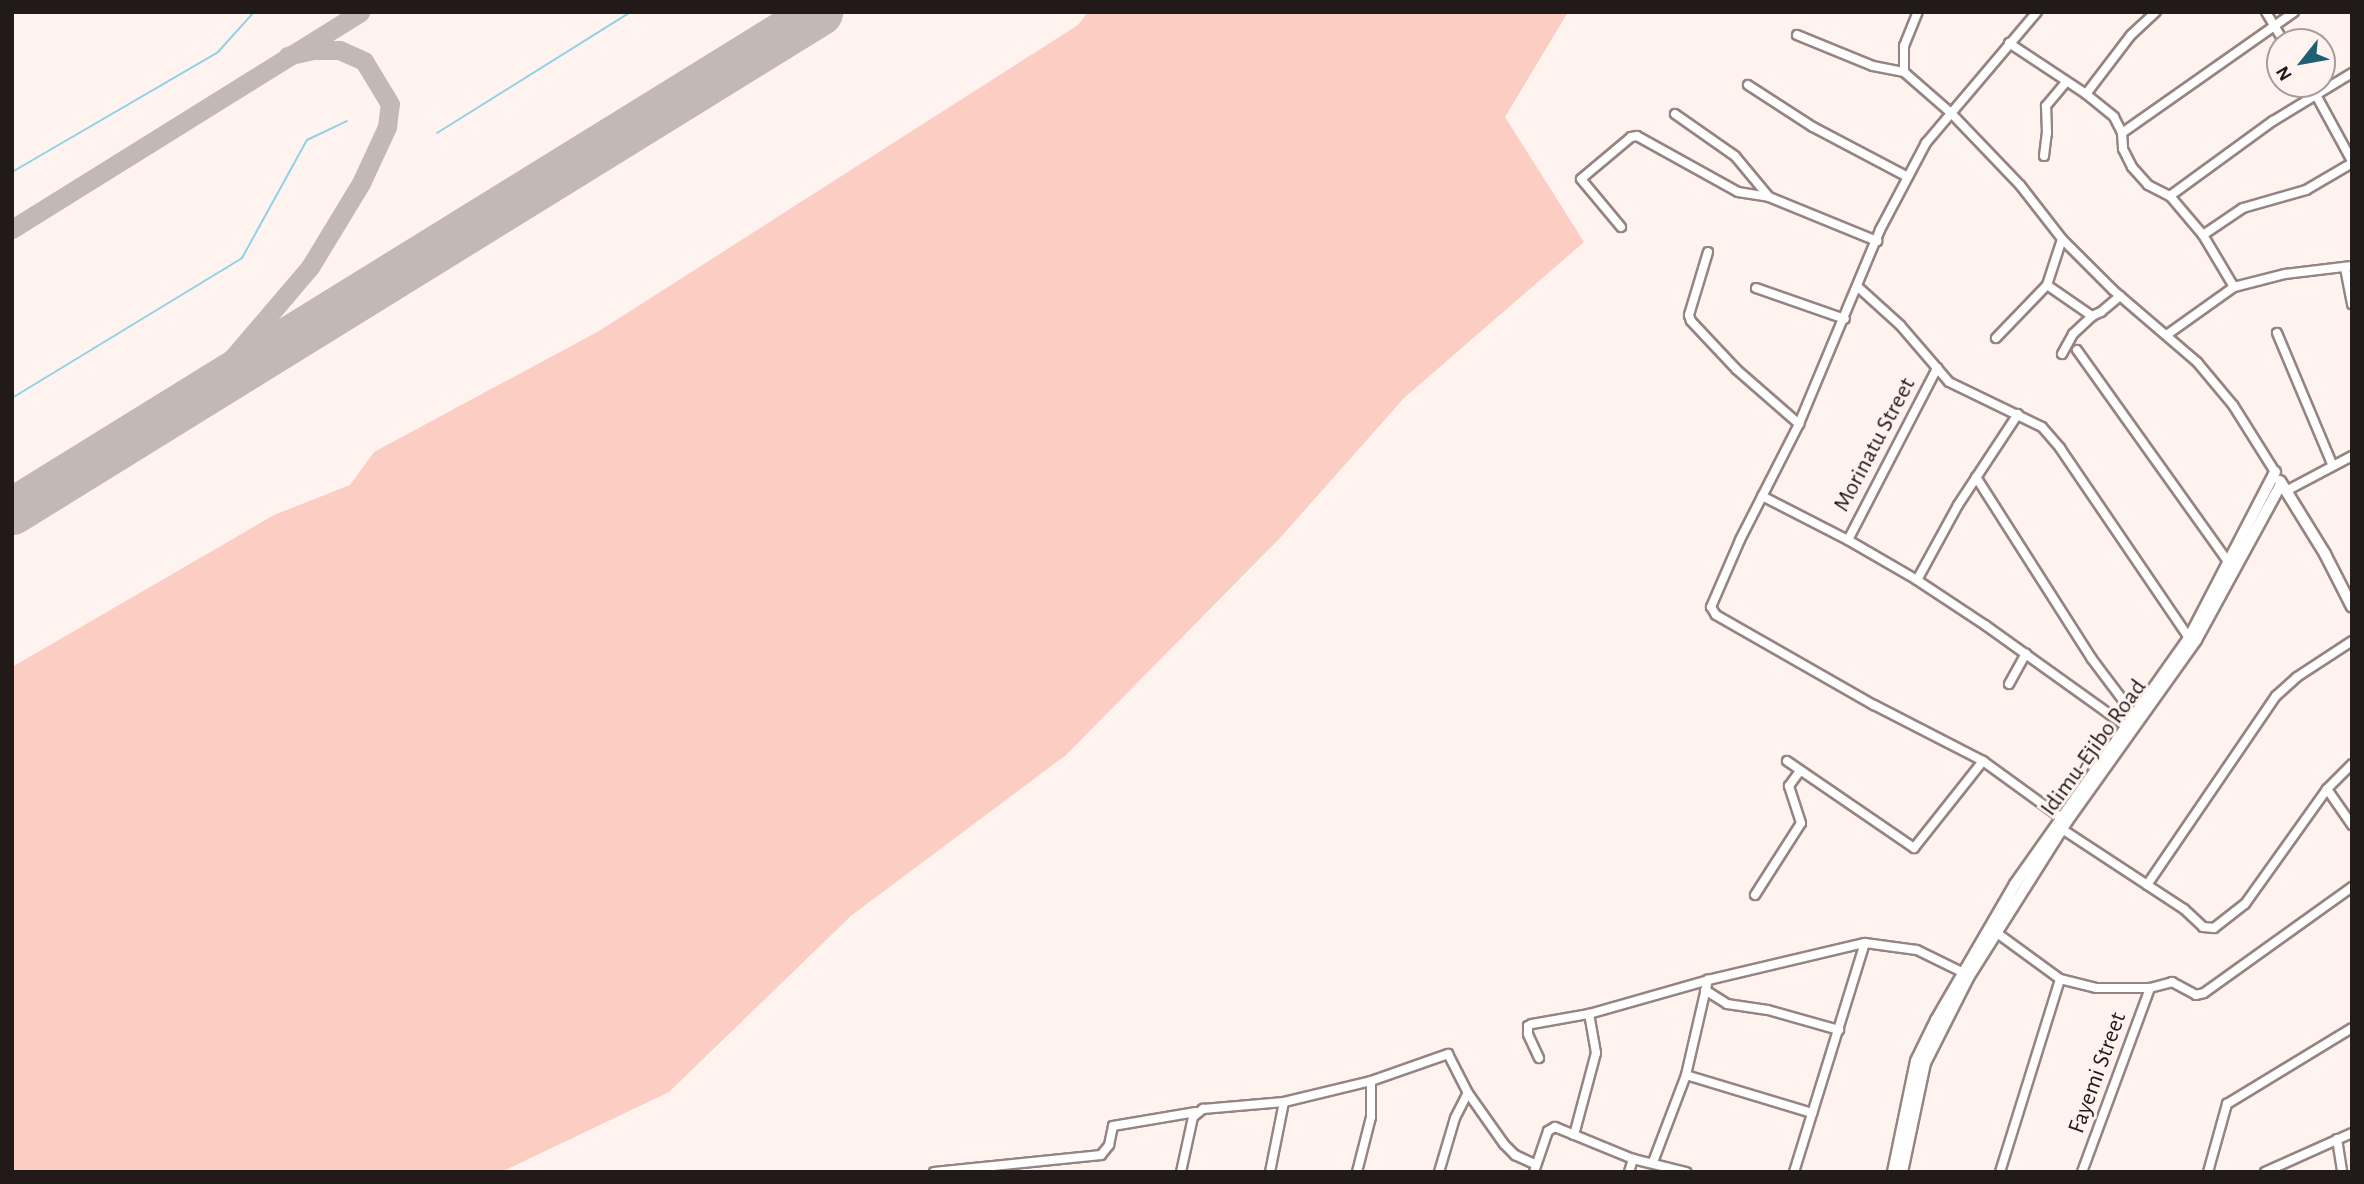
<!DOCTYPE html>
<html>
<head>
<meta charset="utf-8">
<style>
  body { margin:0 }
  #map { position:relative; width:2364px; height:1184px; overflow:hidden; background:#fff3f0; font-family:"Alegreya Sans",sans-serif }
  div>[style] { position:absolute }
  .green>* { inset:0; background:#fccec3 }
  .stream>* { height:2px; margin:-1px; padding:0 1px; transform-origin:1px; border-radius:1px; background:#8fd2e8 }
  .taxiway>* { height:19px; margin:-9.5px; padding:0 9.5px; transform-origin:9.5px; border-radius:9.5px; background:#c2b8b6 }
  .runway>* { height:47px; margin:-23.5px; padding:0 23.5px; transform-origin:23.5px; border-radius:23.5px; background:#c2b8b6 }
  .roads { filter:drop-shadow(2px 0 #968480) drop-shadow(-2px 0 #968480) drop-shadow(0 2px #968480) drop-shadow(0 -2px #968480) }
  .minor>* { height:8px; margin:-4px; padding:0 4px; transform-origin:4px; border-radius:4px; background:#fff }
  .major>* { height:10px; margin:-5px; padding:0 5px; transform-origin:5px; border-radius:5px; background:#fff }
  span { translate:-50% -50%; white-space:nowrap; text-align:center; line-height:1.15; -webkit-text-stroke:6px #fff3f0; paint-order:stroke }
  .street-label { font-size:24px; color:#211a19 }
  .frame { position:absolute; inset:0; border:14px solid #211a19; pointer-events:none }
  .north { position:absolute; left:2266px; top:28px; width:70px; height:70px; box-sizing:border-box; background:#fff3f0; border:2px solid #a69c9a; border-radius:50%; rotate:239deg; font-size:19px; font-weight:700; line-height:28px; text-align:center; color:#211a19 }
  .north::after { content:''; display:block; margin:auto; width:24px; height:32px; background:#1d6073; clip-path:polygon(50% 0,100% 100%,50% 72%,0 100%) }
</style>
</head>
<body>
<div id="map">
  <div class="green">
    <i style="clip-path:polygon(1088px 12px,1568px 12px,1505px 117px,1584px 242px,1404px 398px,1280px 538px,1066px 755px,852px 915px,669px 1092px,501px 1172px,12px 1172px,12px 667px,274px 515px,350px 485px,374px 452px,599px 331px,1078px 25px)"></i>
  </div>
  <div class="stream">
    <i style="left:437px;top:133px;width:229px;rotate:-32deg"></i>
    <i style="left:12px;top:172px;width:238px;rotate:-30.2deg"></i>
    <i style="left:218px;top:52px;width:54px;rotate:-48deg"></i>
    <i style="left:12px;top:398px;width:269px;rotate:-31.3deg"></i>
    <i style="left:242px;top:258px;width:135px;rotate:-61.2deg"></i>
    <i style="left:307px;top:140px;width:44px;rotate:-25.4deg"></i>
  </div>
  <div class="taxiway">
    <i style="left:12px;top:229px;width:410px;rotate:-31.9deg"></i>
    <i style="left:201px;top:395px;width:168px;rotate:-49.6deg"></i>
    <i style="left:310px;top:267px;width:98px;rotate:-58.7deg"></i>
    <i style="left:361px;top:183px;width:62px;rotate:-65.1deg"></i>
    <i style="left:387px;top:127px;width:23px;rotate:-83deg"></i>
    <i style="left:390px;top:104px;width:50px;rotate:-121.2deg"></i>
    <i style="left:364px;top:61px;width:27px;rotate:-156deg"></i>
    <i style="left:339px;top:50px;width:26px;rotate:180deg"></i>
    <i style="left:313px;top:50px;width:26px;rotate:167deg"></i>
  </div>
  <div class="runway">
    <i style="left:12px;top:511px;width:949px;rotate:-31.73deg"></i>
  </div>
  <div class="roads">
    <div class="minor">
      <i style="left:2037px;top:12px;width:172px;rotate:130.3deg"></i>
      <i style="left:1926px;top:143px;width:98px;rotate:117.9deg"></i>
      <i style="left:1880px;top:230px;width:210px;rotate:112.7deg"></i>
      <i style="left:1799px;top:424px;width:130px;rotate:117deg"></i>
      <i style="left:1740px;top:540px;width:73px;rotate:113.4deg"></i>
      <i style="left:1711px;top:607px;width:9px;rotate:58deg"></i>
      <i style="left:1716px;top:615px;width:182px;rotate:29.7deg"></i>
      <i style="left:1874px;top:705px;width:123px;rotate:27.2deg"></i>
      <i style="left:1983px;top:761px;width:95px;rotate:36deg"></i>
      <i style="left:2266px;top:12px;width:35px;rotate:59deg"></i>
      <i style="left:1797px;top:35px;width:82px;rotate:22.2deg"></i>
      <i style="left:1873px;top:66px;width:32px;rotate:11deg"></i>
      <i style="left:1904px;top:72px;width:62px;rotate:41.1deg"></i>
      <i style="left:1951px;top:113px;width:100px;rotate:46.2deg"></i>
      <i style="left:2020px;top:185px;width:68px;rotate:52.1deg"></i>
      <i style="left:2062px;top:239px;width:72px;rotate:45deg"></i>
      <i style="left:2113px;top:290px;width:111px;rotate:40.6deg"></i>
      <i style="left:2197px;top:362px;width:56px;rotate:50.1deg"></i>
      <i style="left:2233px;top:405px;width:79px;rotate:57.9deg"></i>
      <i style="left:2009px;top:43px;width:92px;rotate:33.5deg"></i>
      <i style="left:2086px;top:94px;width:74px;rotate:-52.7deg"></i>
      <i style="left:2131px;top:35px;width:34px;rotate:-43deg"></i>
      <i style="left:1904px;top:72px;width:26px;rotate:-90deg"></i>
      <i style="left:1904px;top:46px;width:37px;rotate:-68deg"></i>
      <i style="left:2310px;top:84px;width:88px;rotate:61.4deg"></i>
      <i style="left:1748px;top:85px;width:77px;rotate:32.9deg"></i>
      <i style="left:1813px;top:127px;width:107px;rotate:27.8deg"></i>
      <i style="left:2086px;top:94px;width:36px;rotate:39deg"></i>
      <i style="left:2114px;top:117px;width:18px;rotate:63deg"></i>
      <i style="left:2122px;top:133px;width:16px;rotate:86deg"></i>
      <i style="left:2123px;top:149px;width:20px;rotate:63deg"></i>
      <i style="left:2132px;top:167px;width:24px;rotate:48deg"></i>
      <i style="left:2148px;top:185px;width:25px;rotate:27deg"></i>
      <i style="left:2170px;top:196px;width:51px;rotate:49.8deg"></i>
      <i style="left:1675px;top:114px;width:73px;rotate:35deg"></i>
      <i style="left:1735px;top:156px;width:53px;rotate:50.3deg"></i>
      <i style="left:2122px;top:133px;width:210px;rotate:-35.1deg"></i>
      <i style="left:2044px;top:156px;width:23px;rotate:-83deg"></i>
      <i style="left:2047px;top:133px;width:27px;rotate:-92deg"></i>
      <i style="left:2046px;top:106px;width:30px;rotate:-50deg"></i>
      <i style="left:2170px;top:196px;width:127px;rotate:-36.1deg"></i>
      <i style="left:2273px;top:121px;width:92px;rotate:-31.3deg"></i>
      <i style="left:1621px;top:227px;width:62px;rotate:-129.8deg"></i>
      <i style="left:1581px;top:179px;width:65px;rotate:-40deg"></i>
      <i style="left:1631px;top:137px;width:6px;rotate:-9deg"></i>
      <i style="left:1637px;top:136px;width:115px;rotate:29deg"></i>
      <i style="left:1738px;top:192px;width:31px;rotate:9deg"></i>
      <i style="left:1769px;top:197px;width:117px;rotate:22.2deg"></i>
      <i style="left:1708px;top:252px;width:66px;rotate:106.8deg"></i>
      <i style="left:1689px;top:315px;width:6px;rotate:72deg"></i>
      <i style="left:1691px;top:321px;width:66px;rotate:46.8deg"></i>
      <i style="left:1736px;top:369px;width:84px;rotate:41.1deg"></i>
      <i style="left:2345px;top:268px;width:37px;rotate:79deg"></i>
      <i style="left:2047px;top:285px;width:55px;rotate:34.6deg"></i>
      <i style="left:2092px;top:316px;width:10px;rotate:-24deg"></i>
      <i style="left:2101px;top:312px;width:25px;rotate:-40deg"></i>
      <i style="left:1858px;top:287px;width:57px;rotate:42.1deg"></i>
      <i style="left:1900px;top:325px;width:75px;rotate:49.3deg"></i>
      <i style="left:1949px;top:382px;width:103px;rotate:25.8deg"></i>
      <i style="left:2042px;top:427px;width:28px;rotate:49deg"></i>
      <i style="left:2060px;top:448px;width:230px;rotate:55.8deg"></i>
      <i style="left:2234px;top:287px;width:61px;rotate:-120.8deg"></i>
      <i style="left:2203px;top:235px;width:48px;rotate:-34deg"></i>
      <i style="left:2243px;top:208px;width:66px;rotate:-15.9deg"></i>
      <i style="left:2306px;top:190px;width:53px;rotate:-30.4deg"></i>
      <i style="left:1756px;top:288px;width:94px;rotate:19.2deg"></i>
      <i style="left:2277px;top:333px;width:144px;rotate:67.2deg"></i>
      <i style="left:2168px;top:334px;width:81px;rotate:-35.5deg"></i>
      <i style="left:2234px;top:287px;width:53px;rotate:-14.3deg"></i>
      <i style="left:2285px;top:274px;width:67px;rotate:-6.8deg"></i>
      <i style="left:1996px;top:338px;width:74px;rotate:-46.1deg"></i>
      <i style="left:2047px;top:285px;width:48px;rotate:-71.9deg"></i>
      <i style="left:2077px;top:350px;width:262px;rotate:54.5deg"></i>
      <i style="left:2062px;top:354px;width:23px;rotate:-61deg"></i>
      <i style="left:2073px;top:334px;width:26px;rotate:-43deg"></i>
      <i style="left:1976px;top:477px;width:216px;rotate:57.5deg"></i>
      <i style="left:2092px;top:659px;width:70px;rotate:53.1deg"></i>
      <i style="left:2286px;top:491px;width:75px;rotate:-27.9deg"></i>
      <i style="left:1762px;top:496px;width:97px;rotate:27.1deg"></i>
      <i style="left:1848px;top:540px;width:80px;rotate:30.1deg"></i>
      <i style="left:1917px;top:580px;width:82px;rotate:33.5deg"></i>
      <i style="left:1985px;top:625px;width:173px;rotate:35.6deg"></i>
      <i style="left:1848px;top:540px;width:194px;rotate:-62.6deg"></i>
      <i style="left:1917px;top:580px;width:85px;rotate:-61.3deg"></i>
      <i style="left:1958px;top:505px;width:109px;rotate:-56.6deg"></i>
      <i style="left:2009px;top:684px;width:35px;rotate:-61deg"></i>
      <i style="left:1787px;top:761px;width:154px;rotate:34.4deg"></i>
      <i style="left:1914px;top:848px;width:111px;rotate:-51.6deg"></i>
      <i style="left:2327px;top:789px;width:44px;rotate:55.2deg"></i>
      <i style="left:2062px;top:829px;width:146px;rotate:33.3deg"></i>
      <i style="left:2184px;top:909px;width:26px;rotate:43deg"></i>
      <i style="left:2203px;top:927px;width:11px;rotate:5deg"></i>
      <i style="left:2214px;top:928px;width:39px;rotate:-38deg"></i>
      <i style="left:2245px;top:904px;width:141px;rotate:-54.5deg"></i>
      <i style="left:2327px;top:789px;width:35px;rotate:-45deg"></i>
      <i style="left:2147px;top:885px;width:229px;rotate:-55.7deg"></i>
      <i style="left:2276px;top:696px;width:28px;rotate:-42deg"></i>
      <i style="left:2297px;top:677px;width:66px;rotate:-33.2deg"></i>
      <i style="left:1755px;top:895px;width:85px;rotate:-57.4deg"></i>
      <i style="left:1801px;top:823px;width:39px;rotate:-108deg"></i>
      <i style="left:1789px;top:786px;width:19px;rotate:-54deg"></i>
      <i style="left:1997px;top:933px;width:78px;rotate:36.1deg"></i>
      <i style="left:1705px;top:990px;width:26px;rotate:32deg"></i>
      <i style="left:1727px;top:1004px;width:41px;rotate:8.3deg"></i>
      <i style="left:1768px;top:1010px;width:74px;rotate:15.7deg"></i>
      <i style="left:1539px;top:1058px;width:26px;rotate:-115deg"></i>
      <i style="left:1528px;top:1034px;width:8px;rotate:-90deg"></i>
      <i style="left:1528px;top:1026px;width:4px;rotate:-27deg"></i>
      <i style="left:1532px;top:1024px;width:58px;rotate:-10deg"></i>
      <i style="left:1589px;top:1014px;width:124px;rotate:-15.9deg"></i>
      <i style="left:1708px;top:980px;width:161px;rotate:-13.3deg"></i>
      <i style="left:1865px;top:943px;width:52px;rotate:7.7deg"></i>
      <i style="left:1917px;top:950px;width:50px;rotate:26.1deg"></i>
      <i style="left:1686px;top:1075px;width:132px;rotate:16.8deg"></i>
      <i style="left:1371px;top:1081px;width:82px;rotate:-19.3deg"></i>
      <i style="left:1448px;top:1054px;width:44px;rotate:62.9deg"></i>
      <i style="left:1468px;top:1093px;width:62px;rotate:54.8deg"></i>
      <i style="left:1504px;top:1144px;width:16px;rotate:45deg"></i>
      <i style="left:1515px;top:1155px;width:23px;rotate:25deg"></i>
      <i style="left:1574px;top:1135px;width:85px;rotate:-75deg"></i>
      <i style="left:1596px;top:1053px;width:40px;rotate:-100deg"></i>
      <i style="left:2337px;top:1139px;width:33px;rotate:81deg"></i>
      <i style="left:1653px;top:1162px;width:93px;rotate:-69.2deg"></i>
      <i style="left:1686px;top:1075px;width:98px;rotate:-77deg"></i>
      <i style="left:934px;top:1172px;width:168px;rotate:-5.8deg"></i>
      <i style="left:1101px;top:1155px;width:13px;rotate:-51deg"></i>
      <i style="left:1109px;top:1145px;width:19px;rotate:-78deg"></i>
      <i style="left:1113px;top:1126px;width:84px;rotate:-9.6deg"></i>
      <i style="left:1181px;top:1172px;width:56px;rotate:-77.7deg"></i>
      <i style="left:1193px;top:1117px;width:13px;rotate:-39deg"></i>
      <i style="left:1203px;top:1109px;width:81px;rotate:-4.9deg"></i>
      <i style="left:1284px;top:1102px;width:89px;rotate:-13.6deg"></i>
      <i style="left:1371px;top:1081px;width:36px;rotate:90deg"></i>
      <i style="left:1371px;top:1117px;width:57px;rotate:104.3deg"></i>
      <i style="left:1270px;top:1172px;width:71px;rotate:-78.7deg"></i>
      <i style="left:1439px;top:1172px;width:56px;rotate:-73.5deg"></i>
      <i style="left:1455px;top:1118px;width:28px;rotate:-63deg"></i>
      <i style="left:1534px;top:1172px;width:43px;rotate:-71.1deg"></i>
      <i style="left:1548px;top:1131px;width:8px;rotate:-30deg"></i>
      <i style="left:1555px;top:1127px;width:84px;rotate:22.3deg"></i>
      <i style="left:1633px;top:1159px;width:55px;rotate:13.8deg"></i>
      <i style="left:1629px;top:1172px;width:14px;rotate:-73deg"></i>
      <i style="left:1794px;top:1172px;width:240px;rotate:-72.8deg"></i>
      <i style="left:2000px;top:1172px;width:202px;rotate:-72.7deg"></i>
      <i style="left:2060px;top:979px;width:37px;rotate:14deg"></i>
      <i style="left:2096px;top:988px;width:54px"></i>
      <i style="left:2150px;top:988px;width:23px;rotate:-15deg"></i>
      <i style="left:2172px;top:982px;width:27px;rotate:28deg"></i>
      <i style="left:2196px;top:995px;width:8px;rotate:-14deg"></i>
      <i style="left:2204px;top:993px;width:182px;rotate:-35.6deg"></i>
      <i style="left:2082px;top:1172px;width:196px;rotate:-69.7deg"></i>
      <i style="left:2208px;top:1172px;width:71px;rotate:-74.4deg"></i>
      <i style="left:2227px;top:1104px;width:146px;rotate:-31.3deg"></i>
      <i style="left:2265px;top:1172px;width:95px;rotate:-24.1deg"></i>
    </div>
    <div class="major">
      <i style="left:2280px;top:481px;width:86px;rotate:58.3deg"></i>
      <i style="left:2325px;top:554px;width:59px;rotate:63deg"></i>
      <i style="left:1893px;top:1172px;width:113px;rotate:-78.3deg"></i>
      <i style="left:1916px;top:1061px;width:46px;rotate:-64deg"></i>
      <i style="left:1936px;top:1020px;width:157px;rotate:-59.8deg"></i>
      <i style="left:2015px;top:884px;width:301px;rotate:-54.7deg"></i>
      <i style="left:2189px;top:638px;width:187px;rotate:-62.6deg"></i>
      <i style="left:1902px;top:1172px;width:111px;rotate:-78.1deg"></i>
      <i style="left:1925px;top:1063px;width:97px;rotate:-63.2deg"></i>
      <i style="left:1969px;top:976px;width:183px;rotate:-57.7deg"></i>
      <i style="left:2067px;top:821px;width:222px;rotate:-54.5deg"></i>
      <i style="left:2196px;top:640px;width:178px;rotate:-61.4deg"></i>
    </div>
  </div>
  <div class="street-label">
    <span style="left:1875px;top:445px;rotate:-62deg">Morinatu Street</span>
    <span style="left:2094px;top:748px;rotate:-54deg">Idimu-Ejibo Road</span>
    <span style="left:2098px;top:1073px;rotate:-70deg">Fayemi Street</span>
  </div>
  <div class="frame"></div>
  <div class="north">N</div>
</div>
</body>
</html>
